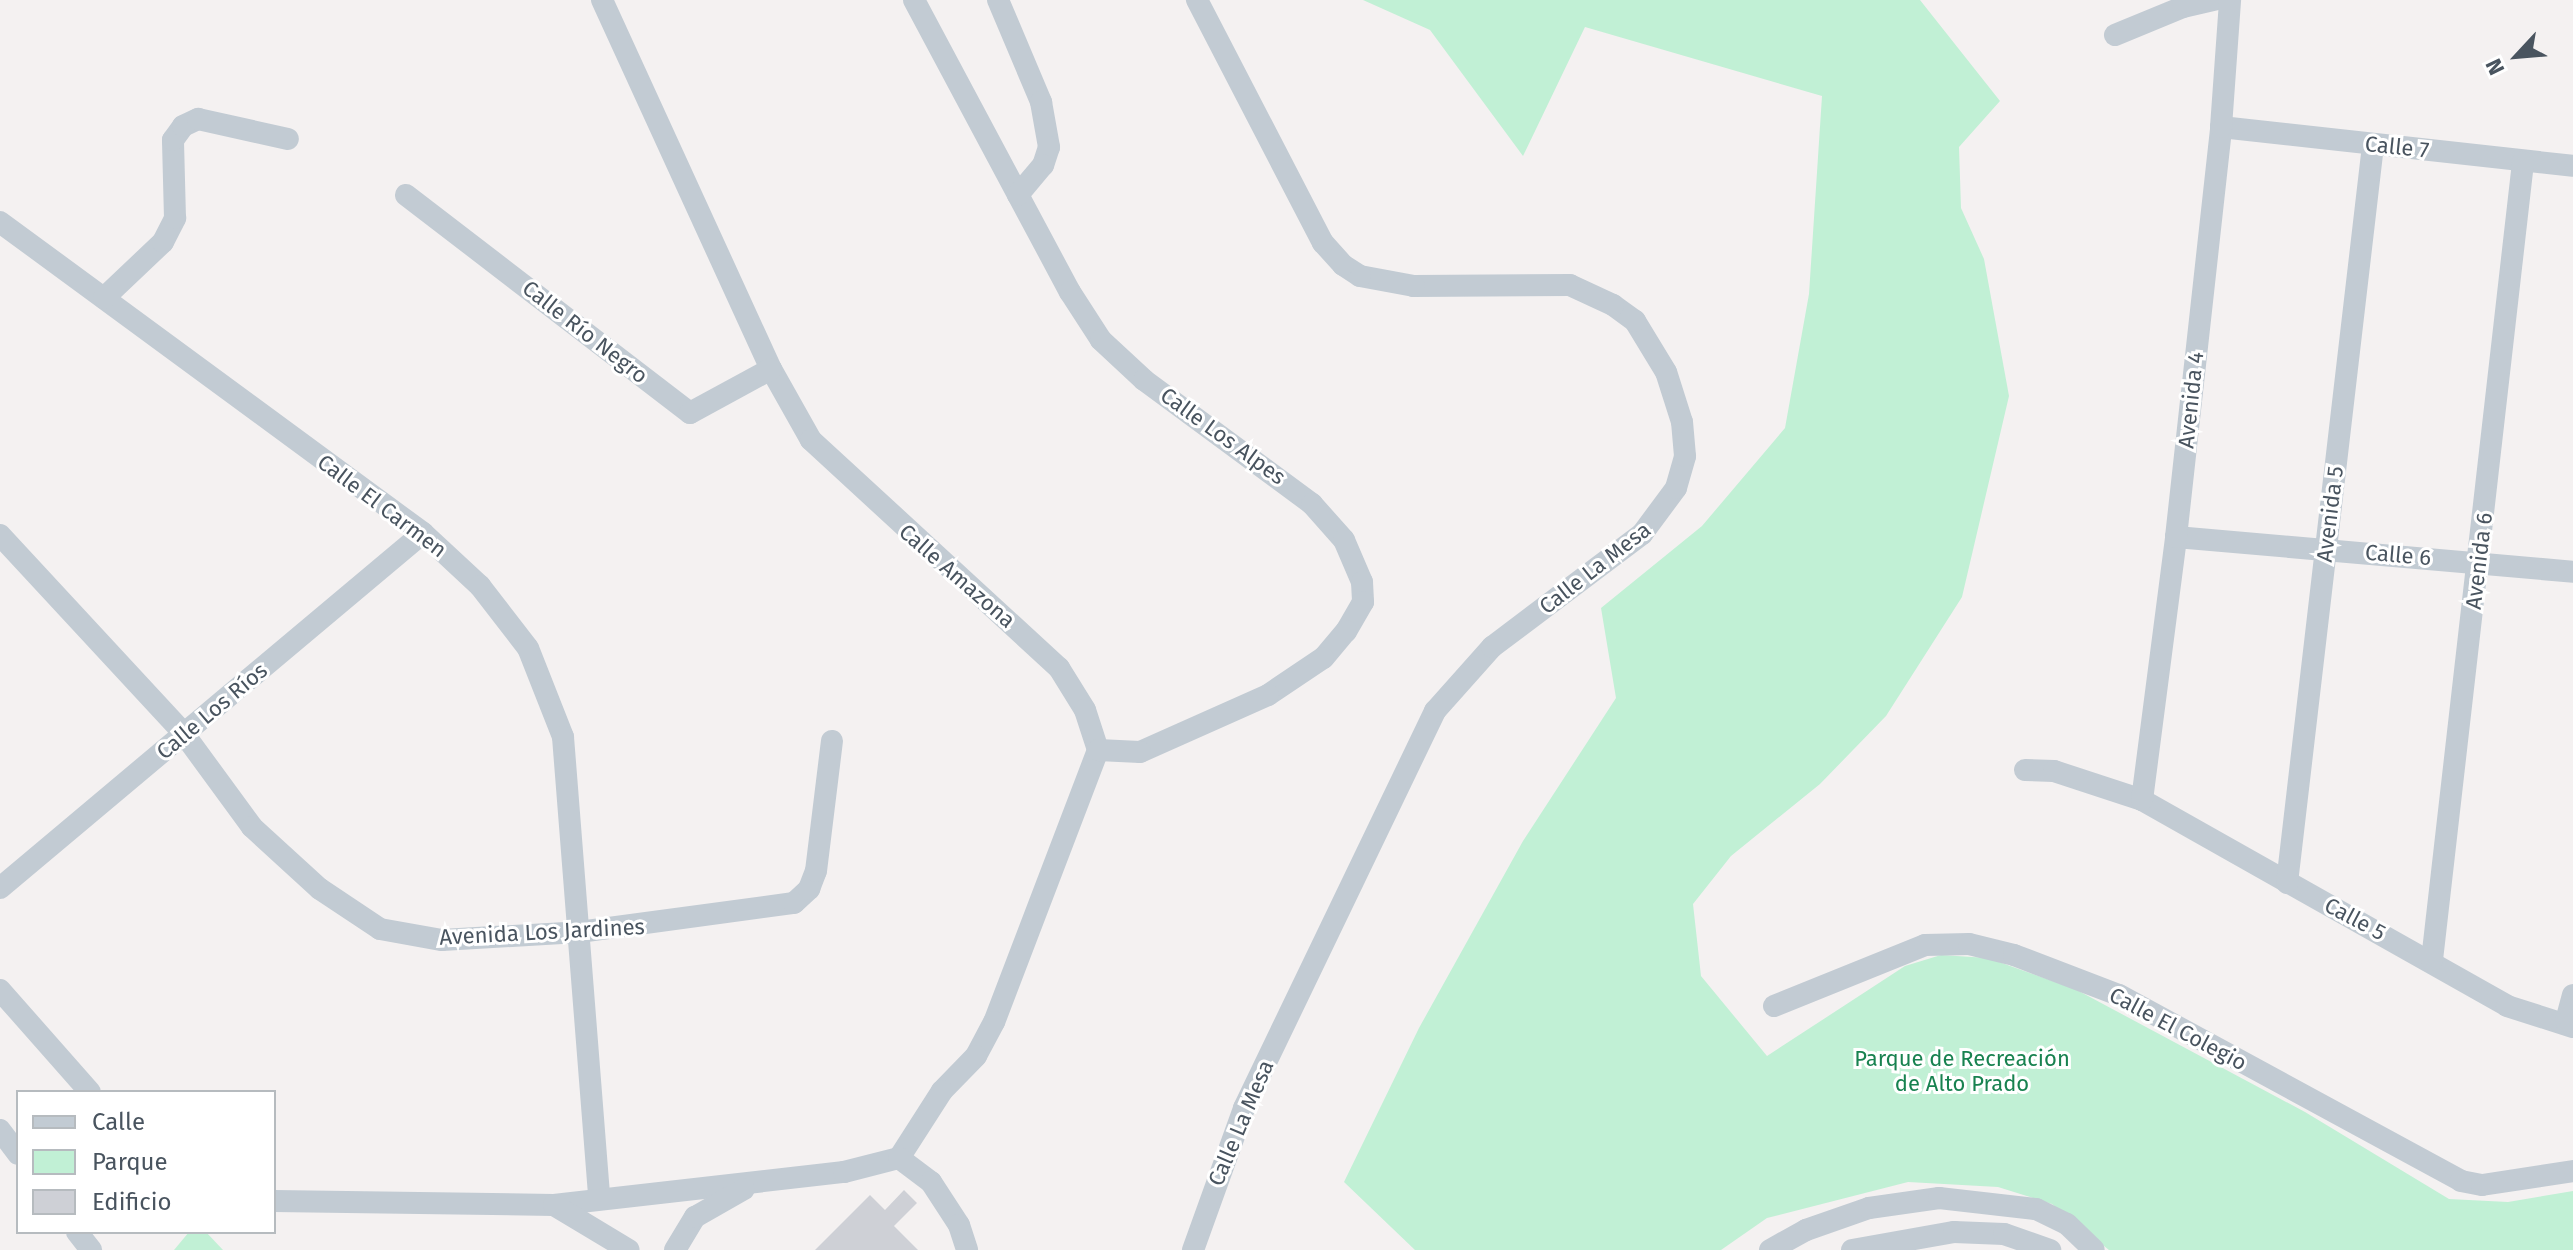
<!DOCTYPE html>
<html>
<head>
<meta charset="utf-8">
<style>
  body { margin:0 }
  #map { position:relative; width:2573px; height:1250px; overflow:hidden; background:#f4f1f1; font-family:"Fira Sans",sans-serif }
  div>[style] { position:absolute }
  .green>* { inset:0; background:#c1f0d5 }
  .building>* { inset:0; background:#ced0d6 }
  .minor>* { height:22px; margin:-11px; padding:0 11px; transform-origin:11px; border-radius:11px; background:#c2cbd3 }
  span { translate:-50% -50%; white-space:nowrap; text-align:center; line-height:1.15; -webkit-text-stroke:6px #fff; paint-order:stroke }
  .street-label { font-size:22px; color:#49545f }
  .park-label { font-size:22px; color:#188250 }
  .legend { position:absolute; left:16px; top:1090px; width:260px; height:144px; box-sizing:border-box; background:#fff; border:2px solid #b6bbbf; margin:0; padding:10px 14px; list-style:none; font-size:24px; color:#49545f }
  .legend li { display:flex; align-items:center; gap:16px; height:40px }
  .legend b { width:40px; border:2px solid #b6bbbf }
  .north { position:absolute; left:2477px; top:16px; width:80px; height:80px; -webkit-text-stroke:6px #fff; paint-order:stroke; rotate:244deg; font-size:22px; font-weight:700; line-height:32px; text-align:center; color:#49545f }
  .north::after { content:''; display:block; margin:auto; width:28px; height:36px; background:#49545f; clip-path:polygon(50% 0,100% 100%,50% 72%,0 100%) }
</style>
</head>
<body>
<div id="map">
  <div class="green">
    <i style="clip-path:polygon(1363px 0,1920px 0,2000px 101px,1959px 147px,1961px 208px,1984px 259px,2009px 396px,1962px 597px,1886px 716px,1820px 784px,1731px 856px,1693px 904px,1701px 976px,1767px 1056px,1905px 966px,1941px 955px,1988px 958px,2075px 989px,2305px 1112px,2449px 1199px,2508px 1202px,2573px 1191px,2573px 1250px,2109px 1250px,2052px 1204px,1998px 1187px,1908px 1182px,1767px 1218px,1721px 1250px,1415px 1250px,1344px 1182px,1419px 1028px,1523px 841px,1616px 698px,1601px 608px,1702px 526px,1785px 428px,1809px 294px,1822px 96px,1585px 27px,1523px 156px,1430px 30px)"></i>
    <i style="clip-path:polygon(189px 1232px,206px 1232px,223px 1250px,174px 1250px)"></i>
  </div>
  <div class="building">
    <i style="clip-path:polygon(904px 1190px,917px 1203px,894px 1226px,918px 1250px,815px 1250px,870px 1195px,885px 1210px)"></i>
  </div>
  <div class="minor">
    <i style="left:602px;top:0;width:406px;rotate:65.4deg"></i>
    <i style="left:771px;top:369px;width:81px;rotate:60.6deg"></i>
    <i style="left:811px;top:440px;width:337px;rotate:42.6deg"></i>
    <i style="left:1059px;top:668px;width:49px;rotate:58.2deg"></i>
    <i style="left:1085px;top:710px;width:42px;rotate:72deg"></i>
    <i style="left:1098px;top:750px;width:291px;rotate:110.9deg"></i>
    <i style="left:994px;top:1022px;width:38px;rotate:118deg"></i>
    <i style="left:976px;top:1056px;width:49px;rotate:134.2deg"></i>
    <i style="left:942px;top:1091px;width:80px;rotate:122.7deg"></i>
    <i style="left:914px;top:0;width:331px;rotate:61.9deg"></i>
    <i style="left:1070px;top:292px;width:57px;rotate:57.1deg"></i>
    <i style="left:1101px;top:340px;width:59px;rotate:42.9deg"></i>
    <i style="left:1144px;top:380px;width:209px;rotate:36.4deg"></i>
    <i style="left:1312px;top:504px;width:48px;rotate:48.4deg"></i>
    <i style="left:1344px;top:540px;width:46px;rotate:66.8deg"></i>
    <i style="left:1362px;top:582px;width:20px;rotate:87deg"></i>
    <i style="left:1363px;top:602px;width:34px;rotate:120deg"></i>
    <i style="left:1346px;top:631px;width:35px;rotate:130deg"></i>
    <i style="left:1323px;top:658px;width:66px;rotate:146.1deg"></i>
    <i style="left:1268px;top:695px;width:140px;rotate:156deg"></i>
    <i style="left:1140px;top:752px;width:42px;rotate:-177.3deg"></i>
    <i style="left:998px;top:0;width:111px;rotate:67.1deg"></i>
    <i style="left:1041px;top:102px;width:46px;rotate:79.9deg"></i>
    <i style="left:1049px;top:147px;width:19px;rotate:108deg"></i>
    <i style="left:1043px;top:165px;width:39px;rotate:130deg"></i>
    <i style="left:2115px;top:35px;width:74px;rotate:-22.4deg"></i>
    <i style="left:2183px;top:7px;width:32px;rotate:-13deg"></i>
    <i style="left:2221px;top:127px;width:354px;rotate:6.3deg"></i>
    <i style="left:406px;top:195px;width:358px;rotate:37.5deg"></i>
    <i style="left:690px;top:413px;width:92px;rotate:-28.5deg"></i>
    <i style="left:0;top:222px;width:525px;rotate:36.32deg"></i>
    <i style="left:423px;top:533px;width:78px;rotate:42.9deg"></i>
    <i style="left:480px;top:586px;width:78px;rotate:52.3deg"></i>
    <i style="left:528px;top:648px;width:96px;rotate:68.5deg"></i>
    <i style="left:563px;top:737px;width:463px;rotate:85.5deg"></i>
    <i style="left:104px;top:298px;width:81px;rotate:-43.5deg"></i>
    <i style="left:163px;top:242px;width:27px;rotate:-63deg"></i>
    <i style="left:175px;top:218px;width:78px;rotate:-91.5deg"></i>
    <i style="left:173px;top:140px;width:17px;rotate:-54deg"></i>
    <i style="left:183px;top:126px;width:17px;rotate:-25deg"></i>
    <i style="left:198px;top:119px;width:92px;rotate:12.5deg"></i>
    <i style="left:0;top:535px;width:271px;rotate:47.2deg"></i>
    <i style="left:184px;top:734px;width:115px;rotate:53.8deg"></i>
    <i style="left:252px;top:827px;width:92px;rotate:42.4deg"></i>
    <i style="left:320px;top:889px;width:72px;rotate:33.7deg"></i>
    <i style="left:380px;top:929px;width:63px;rotate:10.1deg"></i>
    <i style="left:442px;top:940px;width:137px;rotate:-3.3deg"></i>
    <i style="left:579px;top:932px;width:217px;rotate:-7.7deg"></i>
    <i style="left:794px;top:903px;width:21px;rotate:-43deg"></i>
    <i style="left:809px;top:889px;width:19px;rotate:-69deg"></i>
    <i style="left:816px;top:871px;width:131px;rotate:-83deg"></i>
    <i style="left:2176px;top:537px;width:399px;rotate:5deg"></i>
    <i style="left:2025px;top:770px;width:29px;rotate:2deg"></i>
    <i style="left:2054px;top:771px;width:93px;rotate:18.2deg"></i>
    <i style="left:2142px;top:800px;width:419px;rotate:29.4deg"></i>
    <i style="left:2507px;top:1006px;width:69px;rotate:17.7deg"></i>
    <i style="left:2142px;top:800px;width:265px;rotate:-82.6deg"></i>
    <i style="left:2176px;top:537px;width:412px;rotate:-83.7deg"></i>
    <i style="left:2221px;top:127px;width:127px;rotate:-85.9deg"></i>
    <i style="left:2287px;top:883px;width:743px;rotate:-83.35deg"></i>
    <i style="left:0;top:888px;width:552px;rotate:-40deg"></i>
    <i style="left:2432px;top:960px;width:803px;rotate:-83.49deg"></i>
    <i style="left:0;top:990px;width:136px;rotate:48.6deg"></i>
    <i style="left:1774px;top:1006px;width:163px;rotate:-22deg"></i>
    <i style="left:1925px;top:945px;width:44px;rotate:-1.3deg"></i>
    <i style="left:1969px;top:944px;width:46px;rotate:13.7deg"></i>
    <i style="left:2014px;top:955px;width:112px;rotate:20.9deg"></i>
    <i style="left:2119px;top:995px;width:389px;rotate:28.5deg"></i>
    <i style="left:2461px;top:1181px;width:21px;rotate:11deg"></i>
    <i style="left:2482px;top:1185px;width:92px;rotate:-8.7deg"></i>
    <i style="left:2566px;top:1021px;width:27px;rotate:-75deg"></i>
    <i style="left:0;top:1130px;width:30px;rotate:53deg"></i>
    <i style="left:274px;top:1201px;width:280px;rotate:0.8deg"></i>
    <i style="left:554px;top:1205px;width:292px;rotate:-6.5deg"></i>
    <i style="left:844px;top:1172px;width:57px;rotate:-14.3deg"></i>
    <i style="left:899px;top:1158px;width:40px;rotate:37deg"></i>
    <i style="left:931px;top:1182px;width:51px;rotate:56.9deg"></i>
    <i style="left:959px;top:1225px;width:26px;rotate:72deg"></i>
    <i style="left:554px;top:1205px;width:87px;rotate:31deg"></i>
    <i style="left:77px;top:1232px;width:23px;rotate:52deg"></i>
    <i style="left:675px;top:1250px;width:39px;rotate:-59deg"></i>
    <i style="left:695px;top:1217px;width:56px;rotate:-29.7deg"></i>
    <i style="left:1193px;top:1250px;width:151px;rotate:-70.2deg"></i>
    <i style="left:1244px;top:1108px;width:441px;rotate:-64.3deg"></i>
    <i style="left:1435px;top:711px;width:86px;rotate:-48.3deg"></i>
    <i style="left:1492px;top:647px;width:188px;rotate:-37deg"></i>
    <i style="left:1642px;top:534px;width:57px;rotate:-53.5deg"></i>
    <i style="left:1676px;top:488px;width:33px;rotate:-74deg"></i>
    <i style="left:1685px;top:456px;width:34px;rotate:-95deg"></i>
    <i style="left:1682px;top:422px;width:52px;rotate:-107.7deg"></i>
    <i style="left:1666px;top:372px;width:60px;rotate:-121.3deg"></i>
    <i style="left:1635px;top:321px;width:27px;rotate:-144deg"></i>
    <i style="left:1613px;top:305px;width:47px;rotate:-155.1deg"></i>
    <i style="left:1570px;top:285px;width:156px;rotate:179.6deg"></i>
    <i style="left:1414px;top:286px;width:55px;rotate:-169.5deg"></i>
    <i style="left:1360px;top:276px;width:20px;rotate:-147deg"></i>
    <i style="left:1343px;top:265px;width:30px;rotate:-132deg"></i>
    <i style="left:1323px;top:243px;width:274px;rotate:-117.4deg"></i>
    <i style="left:1770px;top:1250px;width:41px;rotate:-29.1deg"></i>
    <i style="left:1806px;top:1230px;width:67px;rotate:-19.2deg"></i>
    <i style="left:1869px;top:1208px;width:71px;rotate:-8.1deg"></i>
    <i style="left:1939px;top:1198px;width:98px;rotate:6.5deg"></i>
    <i style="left:2036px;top:1209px;width:34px;rotate:26deg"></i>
    <i style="left:2067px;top:1224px;width:37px;rotate:44deg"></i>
    <i style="left:1852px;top:1250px;width:104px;rotate:-10deg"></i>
    <i style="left:1954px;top:1232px;width:50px;rotate:2.3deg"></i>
    <i style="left:2004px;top:1234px;width:49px;rotate:19.2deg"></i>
  </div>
  <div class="street-label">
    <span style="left:2397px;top:147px;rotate:6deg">Calle 7</span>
    <span style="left:585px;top:332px;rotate:38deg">Calle Río Negro</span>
    <span style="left:2191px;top:400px;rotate:-84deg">Avenida 4</span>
    <span style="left:1223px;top:436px;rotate:36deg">Calle Los Alpes</span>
    <span style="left:382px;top:506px;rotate:37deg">Calle El Carmen</span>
    <span style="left:2330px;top:514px;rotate:-83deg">Avenida 5</span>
    <span style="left:2398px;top:555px;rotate:5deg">Calle 6</span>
    <span style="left:2479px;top:561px;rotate:-83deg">Avenida 6</span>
    <span style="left:1595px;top:568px;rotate:-38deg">Calle La Mesa</span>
    <span style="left:957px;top:576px;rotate:41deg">Calle Amazona</span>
    <span style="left:212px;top:711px;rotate:-40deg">Calle Los Ríos</span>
    <span style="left:2355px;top:919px;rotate:28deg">Calle 5</span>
    <span style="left:542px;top:932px;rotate:-3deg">Avenida Los Jardines</span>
    <span style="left:2178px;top:1029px;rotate:28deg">Calle El Colegio</span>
    <span style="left:1241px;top:1123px;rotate:-67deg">Calle La Mesa</span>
  </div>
  <div class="park-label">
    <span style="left:1962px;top:1071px">Parque de Recreación<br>de Alto Prado</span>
  </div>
  <ul class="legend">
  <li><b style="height:10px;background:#c2cbd3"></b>Calle</li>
  <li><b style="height:22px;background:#c1f0d5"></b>Parque</li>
  <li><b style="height:22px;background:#ced0d6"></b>Edificio</li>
  </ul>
  <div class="north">N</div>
</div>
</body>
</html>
